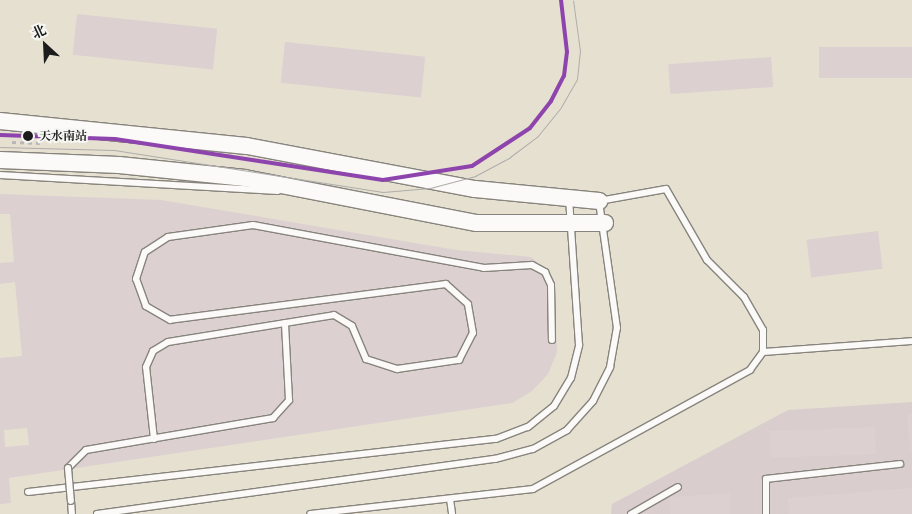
<!DOCTYPE html>
<html>
<head>
<meta charset="utf-8">
<style>
  body { margin:0 }
  #map { position:relative; width:912px; height:514px; overflow:hidden; background:#e6e0d1; font-family:"Libre Caslon Text","Noto Serif SC",serif }
  div>[style] { position:absolute }
  .industrial>* { inset:0; background:#dacdce }
  .building>* { inset:0; background:#dcd0d0; transform-origin:0 0 }
  .path>* { height:3px; margin-top:-1.5px; transform-origin:0; background:repeating-linear-gradient(90deg,#b8b7b5 0 4px,transparent 0 8px) }
  .roads { filter:drop-shadow(1px 0 #87847d) drop-shadow(-1px 0 #87847d) drop-shadow(0 1px #87847d) drop-shadow(0 -1px #87847d) }
  .service>* { height:6px; margin:-3px; padding:0 3px; transform-origin:3px; border-radius:3px; background:#fbfaf8 }
  .tertiary>* { height:16px; margin:-8px; padding:0 8px; transform-origin:8px; border-radius:8px; background:#fbfaf8 }
  .tram>* { height:1px; margin:-0.5px; padding:0 0.5px; transform-origin:0.5px; border-radius:0.5px; background:#aeadab }
  .bridges { filter:drop-shadow(1px 0 #87847d) drop-shadow(-1px 0 #87847d) drop-shadow(0 1px #87847d) drop-shadow(0 -1px #87847d) }
  .service-bridge>* { height:6px; margin:-3px; padding:0 3px; transform-origin:3px; border-radius:3px; background:#fbfaf8 }
  .tram-1>* { height:4px; margin:-2px; padding:0 2px; transform-origin:2px; border-radius:2px; background:#8e44ad }
  .dots>* { width:14px; height:14px; translate:-50% -50%; box-sizing:border-box; border:2px solid #f6f6f2; border-radius:50% }
  span { translate:-50% -50%; white-space:nowrap; text-align:center; line-height:1.15; -webkit-text-stroke:4px #f6f6f2; paint-order:stroke }
  .stop-label { font-size:12px; color:#1c1c1c; font-weight:700 }
  .left { translate:0 -50%; text-align:left }
  .north { position:absolute; left:20px; top:20px; width:50px; height:50px; -webkit-text-stroke:4px #f6f6f2; paint-order:stroke; rotate:335deg; font-size:14px; font-weight:700; line-height:20px; text-align:center; color:#1c1c1c }
  .north::after { content:''; display:block; margin:auto; width:18px; height:22px; background:#1c1c1c; clip-path:polygon(50% 0,100% 100%,50% 72%,0 100%) }
</style>
</head>
<body>
<div id="map">
  <div class="industrial">
    <i style="clip-path:polygon(912px 402px,912px 514px,611px 514px,612px 504px,788px 410px)"></i>
  </div>
  <div class="building">
    <i style="left:77px;top:14px;width:141px;height:41px;rotate:6deg"></i>
    <i style="left:285px;top:42px;width:141px;height:41px;rotate:6deg"></i>
    <i style="left:912px;top:47px;width:31px;height:93px;rotate:90deg"></i>
    <i style="left:771px;top:57px;width:30px;height:103px;rotate:86deg"></i>
    <i style="clip-path:polygon(evenodd,0 194px,161px 200px,456px 250px,531px 257px,554px 279px,557px 352px,548px 374px,532px 391px,512px 403px,9px 478px,11px 503px,0 504px,0 358px,22px 356px,15px 282px,0 284px,0 263px,14px 262px,10px 214px,0 214px,0 194px,27px 428px,29px 445px,5px 447px,4px 430px,27px 428px)"></i>
    <i style="left:878px;top:231px;width:38px;height:72px;rotate:83deg"></i>
    <i style="clip-path:polygon(907px 414px,912px 414px,912px 451px,910px 451px)"></i>
    <i style="left:875px;top:427px;width:27px;height:105px;rotate:88deg"></i>
    <i style="clip-path:polygon(912px 488px,912px 514px,789px 514px,788px 498px)"></i>
    <i style="clip-path:polygon(730px 493px,731px 514px,670px 514px,669px 497px)"></i>
  </div>
  <div class="path">
    <i style="left:12px;top:142px;width:29px;rotate:2deg"></i>
  </div>
  <div class="roads">
    <div class="service">
      <i style="left:0;top:175px;width:278px;rotate:3.3deg"></i>
      <i style="left:763px;top:352px;width:149px;rotate:-4.2deg"></i>
      <i style="left:154px;top:439px;width:72px;rotate:-96.3deg"></i>
      <i style="left:146px;top:367px;width:17px;rotate:-66deg"></i>
      <i style="left:153px;top:351px;width:17px;rotate:-31deg"></i>
      <i style="left:168px;top:342px;width:168px;rotate:-9.2deg"></i>
      <i style="left:334px;top:315px;width:21px;rotate:31deg"></i>
      <i style="left:352px;top:326px;width:36px;rotate:67deg"></i>
      <i style="left:366px;top:359px;width:33px;rotate:18deg"></i>
      <i style="left:397px;top:369px;width:63px;rotate:-8.3deg"></i>
      <i style="left:459px;top:360px;width:30px;rotate:-63deg"></i>
      <i style="left:473px;top:333px;width:29px;rotate:-100deg"></i>
      <i style="left:468px;top:304px;width:30px;rotate:-138deg"></i>
      <i style="left:446px;top:284px;width:278px;rotate:172.6deg"></i>
      <i style="left:170px;top:320px;width:28px;rotate:-150deg"></i>
      <i style="left:146px;top:306px;width:29px;rotate:-110deg"></i>
      <i style="left:136px;top:279px;width:28px;rotate:-72deg"></i>
      <i style="left:145px;top:252px;width:27px;rotate:-33deg"></i>
      <i style="left:168px;top:237px;width:86px;rotate:-8deg"></i>
      <i style="left:253px;top:225px;width:235px;rotate:10.5deg"></i>
      <i style="left:484px;top:268px;width:48px;rotate:-3.6deg"></i>
      <i style="left:532px;top:265px;width:15px;rotate:28deg"></i>
      <i style="left:545px;top:272px;width:14px;rotate:65deg"></i>
      <i style="left:551px;top:285px;width:55px;rotate:89deg"></i>
      <i style="left:68px;top:468px;width:25px;rotate:-45deg"></i>
      <i style="left:86px;top:450px;width:190px;rotate:-9.7deg"></i>
      <i style="left:273px;top:418px;width:24px;rotate:-48deg"></i>
      <i style="left:289px;top:400px;width:77px;rotate:-93deg"></i>
      <i style="left:28px;top:492px;width:471px;rotate:-6.5deg"></i>
      <i style="left:496px;top:439px;width:34px;rotate:-21deg"></i>
      <i style="left:528px;top:427px;width:33px;rotate:-39deg"></i>
      <i style="left:554px;top:406px;width:33px;rotate:-59deg"></i>
      <i style="left:571px;top:378px;width:34px;rotate:-76deg"></i>
      <i style="left:579px;top:345px;width:145px;rotate:-93.9deg"></i>
      <i style="left:450px;top:499px;width:15px;rotate:82deg"></i>
      <i style="left:71px;top:501px;width:13px;rotate:86deg"></i>
      <i style="left:97px;top:514px;width:402px;rotate:-7.9deg"></i>
      <i style="left:495px;top:459px;width:39px;rotate:-15deg"></i>
      <i style="left:533px;top:449px;width:39px;rotate:-29deg"></i>
      <i style="left:567px;top:430px;width:39px;rotate:-48deg"></i>
      <i style="left:593px;top:401px;width:38px;rotate:-63deg"></i>
      <i style="left:610px;top:367px;width:40px;rotate:-80deg"></i>
      <i style="left:617px;top:328px;width:128px;rotate:-98.1deg"></i>
      <i style="left:599px;top:201px;width:68px;rotate:-10.2deg"></i>
      <i style="left:666px;top:189px;width:82px;rotate:60deg"></i>
      <i style="left:707px;top:260px;width:52px;rotate:45deg"></i>
      <i style="left:744px;top:297px;width:38px;rotate:60deg"></i>
      <i style="left:763px;top:330px;width:22px;rotate:90deg"></i>
      <i style="left:763px;top:352px;width:22px;rotate:126deg"></i>
      <i style="left:750px;top:370px;width:247px;rotate:151.3deg"></i>
      <i style="left:533px;top:489px;width:224px;rotate:173.6deg"></i>
      <i style="left:631px;top:514px;width:54px;rotate:-29.9deg"></i>
      <i style="left:766px;top:514px;width:35px;rotate:-90deg"></i>
      <i style="left:766px;top:479px;width:135px;rotate:-6.4deg"></i>
    </div>
    <div class="tertiary">
      <i style="left:0;top:121px;width:248px;rotate:5.8deg"></i>
      <i style="left:247px;top:146px;width:232px;rotate:10.7deg"></i>
      <i style="left:475px;top:189px;width:125px;rotate:5.5deg"></i>
      <i style="left:0;top:160px;width:119px;rotate:2.4deg"></i>
      <i style="left:119px;top:165px;width:127px;rotate:5.9deg"></i>
      <i style="left:245px;top:178px;width:236px;rotate:11deg"></i>
      <i style="left:477px;top:223px;width:128px"></i>
    </div>
  </div>
  <div class="tram">
    <i style="left:0;top:147px;width:114px;rotate:1.5deg"></i>
    <i style="left:114px;top:150px;width:272px;rotate:8.9deg"></i>
    <i style="left:383px;top:192px;width:47px;rotate:-4.9deg"></i>
    <i style="left:430px;top:188px;width:47px;rotate:-14.9deg"></i>
    <i style="left:475px;top:176px;width:40px;rotate:-28deg"></i>
    <i style="left:510px;top:157px;width:34px;rotate:-37deg"></i>
    <i style="left:537px;top:137px;width:38px;rotate:-51deg"></i>
    <i style="left:561px;top:107px;width:32px;rotate:-60deg"></i>
    <i style="left:577px;top:79px;width:28px;rotate:-84deg"></i>
    <i style="left:580px;top:51px;width:51px;rotate:-97.8deg"></i>
  </div>
  <div class="bridges">
    <div class="service-bridge">
      <i style="left:68px;top:468px;width:33px;rotate:85deg"></i>
    </div>
  </div>
  <div class="tram-1">
    <i style="left:0;top:135px;width:115px;rotate:2deg"></i>
    <i style="left:115px;top:139px;width:271px;rotate:8.7deg"></i>
    <i style="left:383px;top:180px;width:90px;rotate:-8.9deg"></i>
    <i style="left:472px;top:166px;width:69px;rotate:-33.2deg"></i>
    <i style="left:530px;top:128px;width:34px;rotate:-52deg"></i>
    <i style="left:551px;top:101px;width:28px;rotate:-63deg"></i>
    <i style="left:564px;top:76px;width:24px;rotate:-83deg"></i>
    <i style="left:567px;top:52px;width:52px;rotate:-96.6deg"></i>
  </div>
  <div class="dots">
    <i style="left:28px;top:136px;background:#1c1c1c"></i>
  </div>
  <div class="stop-label">
    <span class="left" style="left:39px;top:136px">天水南站</span>
  </div>
  <div class="north">北</div>
</div>
</body>
</html>
